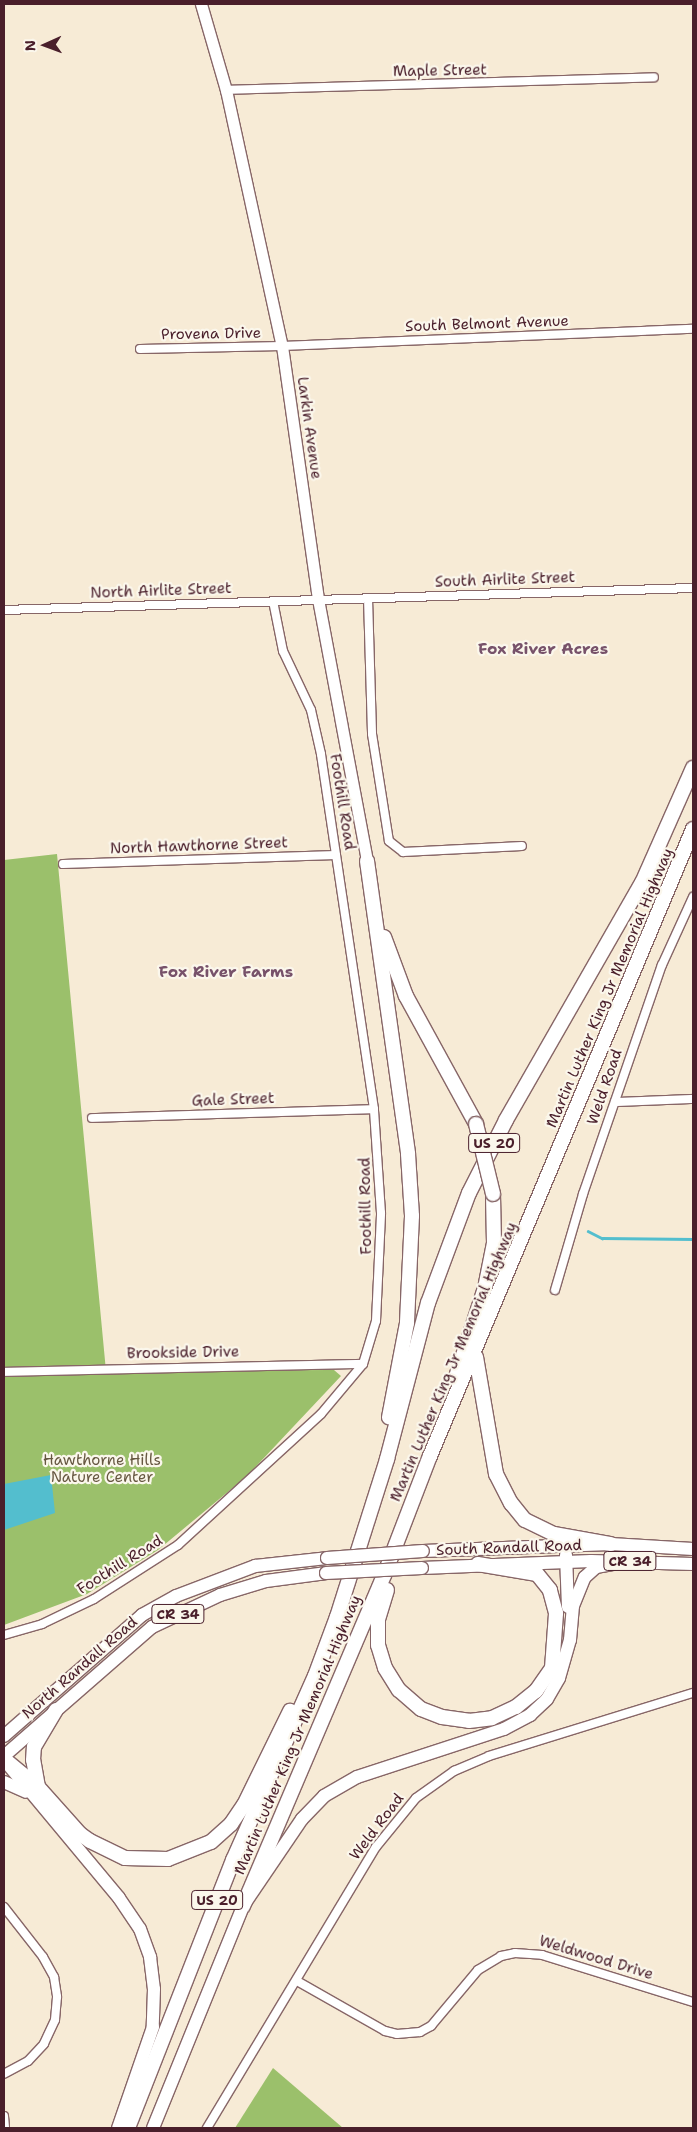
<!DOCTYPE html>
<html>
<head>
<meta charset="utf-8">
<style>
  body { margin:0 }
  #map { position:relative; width:697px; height:2132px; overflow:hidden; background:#f7ebd6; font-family:"Shantell Sans",sans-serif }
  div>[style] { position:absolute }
  .green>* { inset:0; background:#9bc06b }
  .water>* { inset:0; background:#53bece }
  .stream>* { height:2.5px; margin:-1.25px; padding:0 1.25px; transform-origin:1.25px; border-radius:1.25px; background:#53bece }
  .roads { filter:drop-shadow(1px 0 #876667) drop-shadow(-1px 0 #876667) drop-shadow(0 1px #876667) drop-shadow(0 -1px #876667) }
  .street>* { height:8px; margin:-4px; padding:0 4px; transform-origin:4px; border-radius:4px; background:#fff }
  .secondary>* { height:11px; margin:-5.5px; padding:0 5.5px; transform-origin:5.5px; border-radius:5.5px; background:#fff }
  .primary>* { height:12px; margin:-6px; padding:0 6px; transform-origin:6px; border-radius:6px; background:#fff }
  .highway>* { height:14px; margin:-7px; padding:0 7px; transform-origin:7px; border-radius:7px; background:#fff }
  .bridges { filter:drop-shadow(1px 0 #876667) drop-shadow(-1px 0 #876667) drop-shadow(0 1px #876667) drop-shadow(0 -1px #876667) }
  .primary-bridge>* { height:12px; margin:-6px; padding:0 6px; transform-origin:6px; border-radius:6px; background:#fff }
  .highway-bridge>* { height:14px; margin:-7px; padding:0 7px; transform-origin:7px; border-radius:7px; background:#fff }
  span { translate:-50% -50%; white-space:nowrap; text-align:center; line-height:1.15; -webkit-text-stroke:4.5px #fbf7ec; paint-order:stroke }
  .shield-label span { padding:1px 4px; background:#fbf7ec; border:1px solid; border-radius:4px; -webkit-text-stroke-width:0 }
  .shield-label { font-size:14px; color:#4a1f2b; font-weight:700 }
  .street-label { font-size:15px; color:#4a1f2b }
  .park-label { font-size:15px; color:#665741 }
  .neighbourhood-label { font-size:16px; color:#77526a; font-weight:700 }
  .frame { position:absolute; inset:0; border:5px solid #4a1f2b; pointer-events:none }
  .north { position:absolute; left:20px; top:20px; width:50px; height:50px; -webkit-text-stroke:4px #fbf7ec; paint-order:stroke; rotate:268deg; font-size:14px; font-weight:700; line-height:20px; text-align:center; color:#4a1f2b }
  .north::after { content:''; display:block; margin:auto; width:18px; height:22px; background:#4a1f2b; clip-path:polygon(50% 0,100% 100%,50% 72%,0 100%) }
</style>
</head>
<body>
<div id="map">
  <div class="green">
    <i style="clip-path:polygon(57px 854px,106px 1371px,334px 1370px,341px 1376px,247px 1476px,158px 1550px,87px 1594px,4px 1625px,4px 860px)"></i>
    <i style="clip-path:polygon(273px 2068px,343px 2128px,235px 2128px)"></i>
  </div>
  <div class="water">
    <i style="clip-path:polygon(51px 1475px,55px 1513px,4px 1530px,4px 1484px)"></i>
  </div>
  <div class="stream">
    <i style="left:588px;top:1231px;width:16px;rotate:27deg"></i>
    <i style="left:602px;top:1238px;width:91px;rotate:0.6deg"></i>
  </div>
  <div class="roads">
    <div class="street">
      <i style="left:226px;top:90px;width:428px;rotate:-1.7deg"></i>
      <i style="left:140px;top:349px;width:142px;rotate:-1.2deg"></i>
      <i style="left:282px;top:346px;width:411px;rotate:-2.4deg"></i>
      <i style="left:368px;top:598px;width:136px;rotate:88.3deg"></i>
      <i style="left:372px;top:734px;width:108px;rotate:81deg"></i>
      <i style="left:389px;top:841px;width:18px;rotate:38deg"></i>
      <i style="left:403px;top:852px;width:119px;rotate:-2.9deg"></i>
      <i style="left:4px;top:610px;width:689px;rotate:-1.83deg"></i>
      <i style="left:63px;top:864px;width:273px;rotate:-1.9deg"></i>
      <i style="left:615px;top:1102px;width:78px;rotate:-2.2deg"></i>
      <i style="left:92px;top:1118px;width:282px;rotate:-1.8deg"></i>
      <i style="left:555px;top:1290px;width:100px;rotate:-73.7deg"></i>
      <i style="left:583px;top:1194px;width:242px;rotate:-71deg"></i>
      <i style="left:662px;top:965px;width:75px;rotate:-65.5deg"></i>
      <i style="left:4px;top:1372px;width:359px;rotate:-1.3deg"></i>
      <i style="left:4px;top:1635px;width:40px;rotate:-16deg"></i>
      <i style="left:42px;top:1624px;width:58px;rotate:-25.7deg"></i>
      <i style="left:94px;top:1599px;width:100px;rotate:-32.7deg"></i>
      <i style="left:178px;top:1545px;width:194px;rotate:-42.5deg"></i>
      <i style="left:321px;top:1414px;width:65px;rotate:-50deg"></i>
      <i style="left:363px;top:1364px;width:45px;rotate:-73.2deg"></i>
      <i style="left:376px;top:1321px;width:108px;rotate:-87.3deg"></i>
      <i style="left:381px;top:1213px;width:104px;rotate:-93.9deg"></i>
      <i style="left:374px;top:1109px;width:359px;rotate:-98.5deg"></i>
      <i style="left:321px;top:754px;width:45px;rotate:-102.8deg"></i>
      <i style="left:311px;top:710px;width:65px;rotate:-115.4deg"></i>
      <i style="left:283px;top:651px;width:51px;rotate:-101.3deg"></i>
      <i style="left:4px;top:1907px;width:63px;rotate:52deg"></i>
      <i style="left:43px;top:1957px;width:23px;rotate:61deg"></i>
      <i style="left:54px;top:1977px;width:20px;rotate:81deg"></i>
      <i style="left:57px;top:1997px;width:23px;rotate:95deg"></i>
      <i style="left:55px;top:2020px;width:26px;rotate:115deg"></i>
      <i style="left:44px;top:2044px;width:23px;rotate:133deg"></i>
      <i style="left:28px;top:2061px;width:27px;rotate:152deg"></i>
      <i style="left:297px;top:1981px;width:101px;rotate:29.6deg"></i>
      <i style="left:385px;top:2031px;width:12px;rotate:14deg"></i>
      <i style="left:397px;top:2034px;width:23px;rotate:-5deg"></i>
      <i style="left:420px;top:2032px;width:13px;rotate:-29deg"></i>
      <i style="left:431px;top:2026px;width:73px;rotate:-50deg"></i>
      <i style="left:478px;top:1970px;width:27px;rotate:-31deg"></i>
      <i style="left:501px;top:1956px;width:14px;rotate:-12deg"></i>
      <i style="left:515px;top:1953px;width:27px;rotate:4deg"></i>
      <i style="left:542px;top:1955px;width:158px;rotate:17.3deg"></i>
      <i style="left:4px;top:2116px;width:12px;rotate:85deg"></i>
      <i style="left:207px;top:2128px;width:328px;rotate:-59deg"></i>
      <i style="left:376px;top:1847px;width:63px;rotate:-50.8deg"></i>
      <i style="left:416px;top:1798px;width:47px;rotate:-35.4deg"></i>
      <i style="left:454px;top:1771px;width:38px;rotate:-23deg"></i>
      <i style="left:489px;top:1756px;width:214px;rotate:-17.2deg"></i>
    </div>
    <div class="secondary">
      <i style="left:201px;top:4px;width:90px;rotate:73.8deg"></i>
      <i style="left:226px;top:90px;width:262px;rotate:77.7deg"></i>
      <i style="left:282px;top:346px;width:256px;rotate:81.9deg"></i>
      <i style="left:318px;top:599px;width:267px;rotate:79.4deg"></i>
    </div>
    <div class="primary">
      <i style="left:423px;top:1551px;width:188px;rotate:-2.1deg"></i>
      <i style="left:611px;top:1544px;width:82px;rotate:3.5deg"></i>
      <i style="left:566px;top:1555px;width:52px;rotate:87.8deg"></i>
      <i style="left:422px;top:1568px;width:169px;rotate:-2.4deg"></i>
      <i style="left:591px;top:1561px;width:102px;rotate:1.7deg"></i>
      <i style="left:4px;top:1736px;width:184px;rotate:-41.2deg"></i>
      <i style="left:142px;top:1615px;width:39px;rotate:-29deg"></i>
      <i style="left:176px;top:1596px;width:85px;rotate:-20.8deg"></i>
      <i style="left:255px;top:1566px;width:72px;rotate:-6.3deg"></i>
      <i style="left:4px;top:1756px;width:196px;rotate:-41.1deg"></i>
      <i style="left:152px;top:1627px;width:75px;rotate:-25.2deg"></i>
      <i style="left:220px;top:1595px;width:48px;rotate:-16.9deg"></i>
      <i style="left:266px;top:1581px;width:61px;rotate:-7.6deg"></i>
      <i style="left:10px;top:1767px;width:170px;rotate:50.2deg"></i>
      <i style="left:119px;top:1898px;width:37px;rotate:56deg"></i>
      <i style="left:140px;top:1929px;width:30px;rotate:70deg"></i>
      <i style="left:150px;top:1957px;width:32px;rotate:83deg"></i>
      <i style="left:154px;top:1989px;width:38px;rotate:92deg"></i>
      <i style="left:153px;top:2027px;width:107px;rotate:109.1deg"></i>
      <i style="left:4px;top:1782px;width:24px;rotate:24deg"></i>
      <i style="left:153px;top:2128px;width:240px;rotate:-67.9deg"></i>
      <i style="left:243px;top:1906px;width:105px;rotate:-55.9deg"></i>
      <i style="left:302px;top:1819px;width:32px;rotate:-46deg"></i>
      <i style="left:324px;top:1796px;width:38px;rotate:-30deg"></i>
      <i style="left:357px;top:1777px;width:155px;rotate:-18.1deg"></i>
      <i style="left:504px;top:1729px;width:30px;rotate:-28deg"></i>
      <i style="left:530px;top:1715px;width:23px;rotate:-43deg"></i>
      <i style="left:547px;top:1699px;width:24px;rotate:-60deg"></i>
      <i style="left:559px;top:1678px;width:40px;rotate:-74deg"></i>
      <i style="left:570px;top:1640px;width:34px;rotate:-85deg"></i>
      <i style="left:573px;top:1606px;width:31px;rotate:-68deg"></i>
      <i style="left:585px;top:1577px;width:15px;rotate:-42deg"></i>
      <i style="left:596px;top:1567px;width:35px;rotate:-10deg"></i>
    </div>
    <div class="highway">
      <i style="left:367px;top:861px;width:296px;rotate:82deg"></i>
      <i style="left:408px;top:1154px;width:62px;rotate:86.3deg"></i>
      <i style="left:412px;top:1216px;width:107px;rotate:92.7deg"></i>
      <i style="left:407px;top:1323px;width:96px;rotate:100.8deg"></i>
      <i style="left:384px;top:937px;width:63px;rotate:69.6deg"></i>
      <i style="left:406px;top:996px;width:146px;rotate:61.3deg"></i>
      <i style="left:476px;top:1357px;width:119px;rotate:80.3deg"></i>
      <i style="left:496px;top:1474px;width:33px;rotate:63deg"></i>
      <i style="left:511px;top:1503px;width:22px;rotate:51deg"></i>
      <i style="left:525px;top:1520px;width:32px;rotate:26deg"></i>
      <i style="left:554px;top:1534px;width:58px;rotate:10deg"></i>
      <i style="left:456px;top:1377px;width:94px;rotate:-72deg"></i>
      <i style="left:485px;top:1288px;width:46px;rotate:-78.7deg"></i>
      <i style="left:494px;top:1243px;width:49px;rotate:-91.2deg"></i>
      <i style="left:387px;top:1590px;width:30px;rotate:107deg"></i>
      <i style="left:378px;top:1619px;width:26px;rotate:90deg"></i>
      <i style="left:378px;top:1645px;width:24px;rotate:73deg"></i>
      <i style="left:385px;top:1668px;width:26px;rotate:58deg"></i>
      <i style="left:399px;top:1690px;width:29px;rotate:41deg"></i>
      <i style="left:421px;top:1709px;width:22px;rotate:21deg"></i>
      <i style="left:442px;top:1717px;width:27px;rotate:8deg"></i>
      <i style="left:469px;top:1721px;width:23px;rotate:-7deg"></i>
      <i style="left:492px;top:1718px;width:26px;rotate:-25deg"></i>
      <i style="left:516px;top:1707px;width:26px;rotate:-39deg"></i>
      <i style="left:536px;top:1691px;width:28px;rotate:-55deg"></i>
      <i style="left:552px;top:1668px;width:55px;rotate:-85.8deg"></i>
      <i style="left:556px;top:1613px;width:24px;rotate:-105deg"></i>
      <i style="left:550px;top:1590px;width:21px;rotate:-129deg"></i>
      <i style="left:537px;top:1574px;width:60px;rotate:-170.4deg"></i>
      <i style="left:4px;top:1759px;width:44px;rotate:39.5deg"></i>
      <i style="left:38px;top:1787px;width:63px;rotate:48.2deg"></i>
      <i style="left:80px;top:1834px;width:12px;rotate:35deg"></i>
      <i style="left:90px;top:1841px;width:39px;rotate:26deg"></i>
      <i style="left:125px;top:1858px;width:43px;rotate:1.3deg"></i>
      <i style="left:168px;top:1859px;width:46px;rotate:-21.6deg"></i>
      <i style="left:211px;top:1842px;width:27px;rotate:-42deg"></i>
      <i style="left:231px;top:1824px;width:23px;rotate:-56deg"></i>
      <i style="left:244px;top:1805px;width:105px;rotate:-63.9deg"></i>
      <i style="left:38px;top:1787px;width:27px;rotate:-100deg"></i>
      <i style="left:33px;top:1760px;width:13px;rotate:-86deg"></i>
      <i style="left:34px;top:1747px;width:43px;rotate:-59.3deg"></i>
      <i style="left:243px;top:1906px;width:362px;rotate:-66.9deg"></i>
      <i style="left:385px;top:1573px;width:125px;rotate:-69deg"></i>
      <i style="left:430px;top:1456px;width:680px;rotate:-67.24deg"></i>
      <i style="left:128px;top:2128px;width:288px;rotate:-68.6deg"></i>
      <i style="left:233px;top:1860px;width:201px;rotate:-66deg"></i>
      <i style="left:315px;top:1676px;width:63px;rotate:-69.6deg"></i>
      <i style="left:337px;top:1617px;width:166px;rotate:-72.4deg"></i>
      <i style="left:387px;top:1459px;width:161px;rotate:-75.3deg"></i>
      <i style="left:428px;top:1303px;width:117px;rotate:-69.6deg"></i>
      <i style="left:469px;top:1193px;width:82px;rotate:-63.1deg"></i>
      <i style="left:506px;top:1120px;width:273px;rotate:-60.2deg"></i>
      <i style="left:642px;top:883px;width:126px;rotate:-66.1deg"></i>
    </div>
  </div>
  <div class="bridges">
    <div class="primary-bridge">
      <i style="left:327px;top:1558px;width:96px;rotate:-4.2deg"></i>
      <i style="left:326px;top:1573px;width:96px;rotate:-3deg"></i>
    </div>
    <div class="highway-bridge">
      <i style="left:476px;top:1124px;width:72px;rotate:76.3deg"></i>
    </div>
  </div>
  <div class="shield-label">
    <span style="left:494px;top:1143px">US 20</span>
    <span style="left:630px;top:1561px">CR 34</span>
    <span style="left:178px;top:1614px">CR 34</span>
    <span style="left:217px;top:1900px">US 20</span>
  </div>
  <div class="street-label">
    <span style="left:440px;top:71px;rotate:-1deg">Maple Street</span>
    <span style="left:487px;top:324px;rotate:-2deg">South Belmont Avenue</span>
    <span style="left:211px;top:334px;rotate:-1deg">Provena Drive</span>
    <span style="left:309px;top:428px;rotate:82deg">Larkin Avenue</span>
    <span style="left:505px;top:580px;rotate:-2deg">South Airlite Street</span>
    <span style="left:161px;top:591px;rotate:-2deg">North Airlite Street</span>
    <span style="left:342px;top:802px;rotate:81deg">Foothill Road</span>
    <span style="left:199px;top:846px;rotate:-2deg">North Hawthorne Street</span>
    <span style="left:610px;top:988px;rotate:-67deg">Martin Luther King Jr Memorial Highway</span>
    <span style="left:605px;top:1087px;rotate:-71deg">Weld Road</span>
    <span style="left:233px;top:1100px;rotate:-2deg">Gale Street</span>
    <span style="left:366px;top:1206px;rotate:-91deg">Foothill Road</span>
    <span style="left:183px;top:1353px;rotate:-1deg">Brookside Drive</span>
    <span style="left:454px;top:1362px;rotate:-67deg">Martin Luther King Jr Memorial Highway</span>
    <span style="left:509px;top:1548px;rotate:-2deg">South Randall Road</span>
    <span style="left:120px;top:1565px;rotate:-32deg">Foothill Road</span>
    <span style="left:80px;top:1668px;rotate:-41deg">North Randall Road</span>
    <span style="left:298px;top:1735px;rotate:-67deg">Martin Luther King Jr Memorial Highway</span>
    <span style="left:377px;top:1827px;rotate:-53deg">Weld Road</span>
    <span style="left:596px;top:1958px;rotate:17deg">Weldwood Drive</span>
  </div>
  <div class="park-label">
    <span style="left:102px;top:1469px">Hawthorne Hills<br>Nature Center</span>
  </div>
  <div class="neighbourhood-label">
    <span style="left:543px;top:649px">Fox River Acres</span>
    <span style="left:226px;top:972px">Fox River Farms</span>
  </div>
  <div class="frame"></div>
  <div class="north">N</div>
</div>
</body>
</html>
